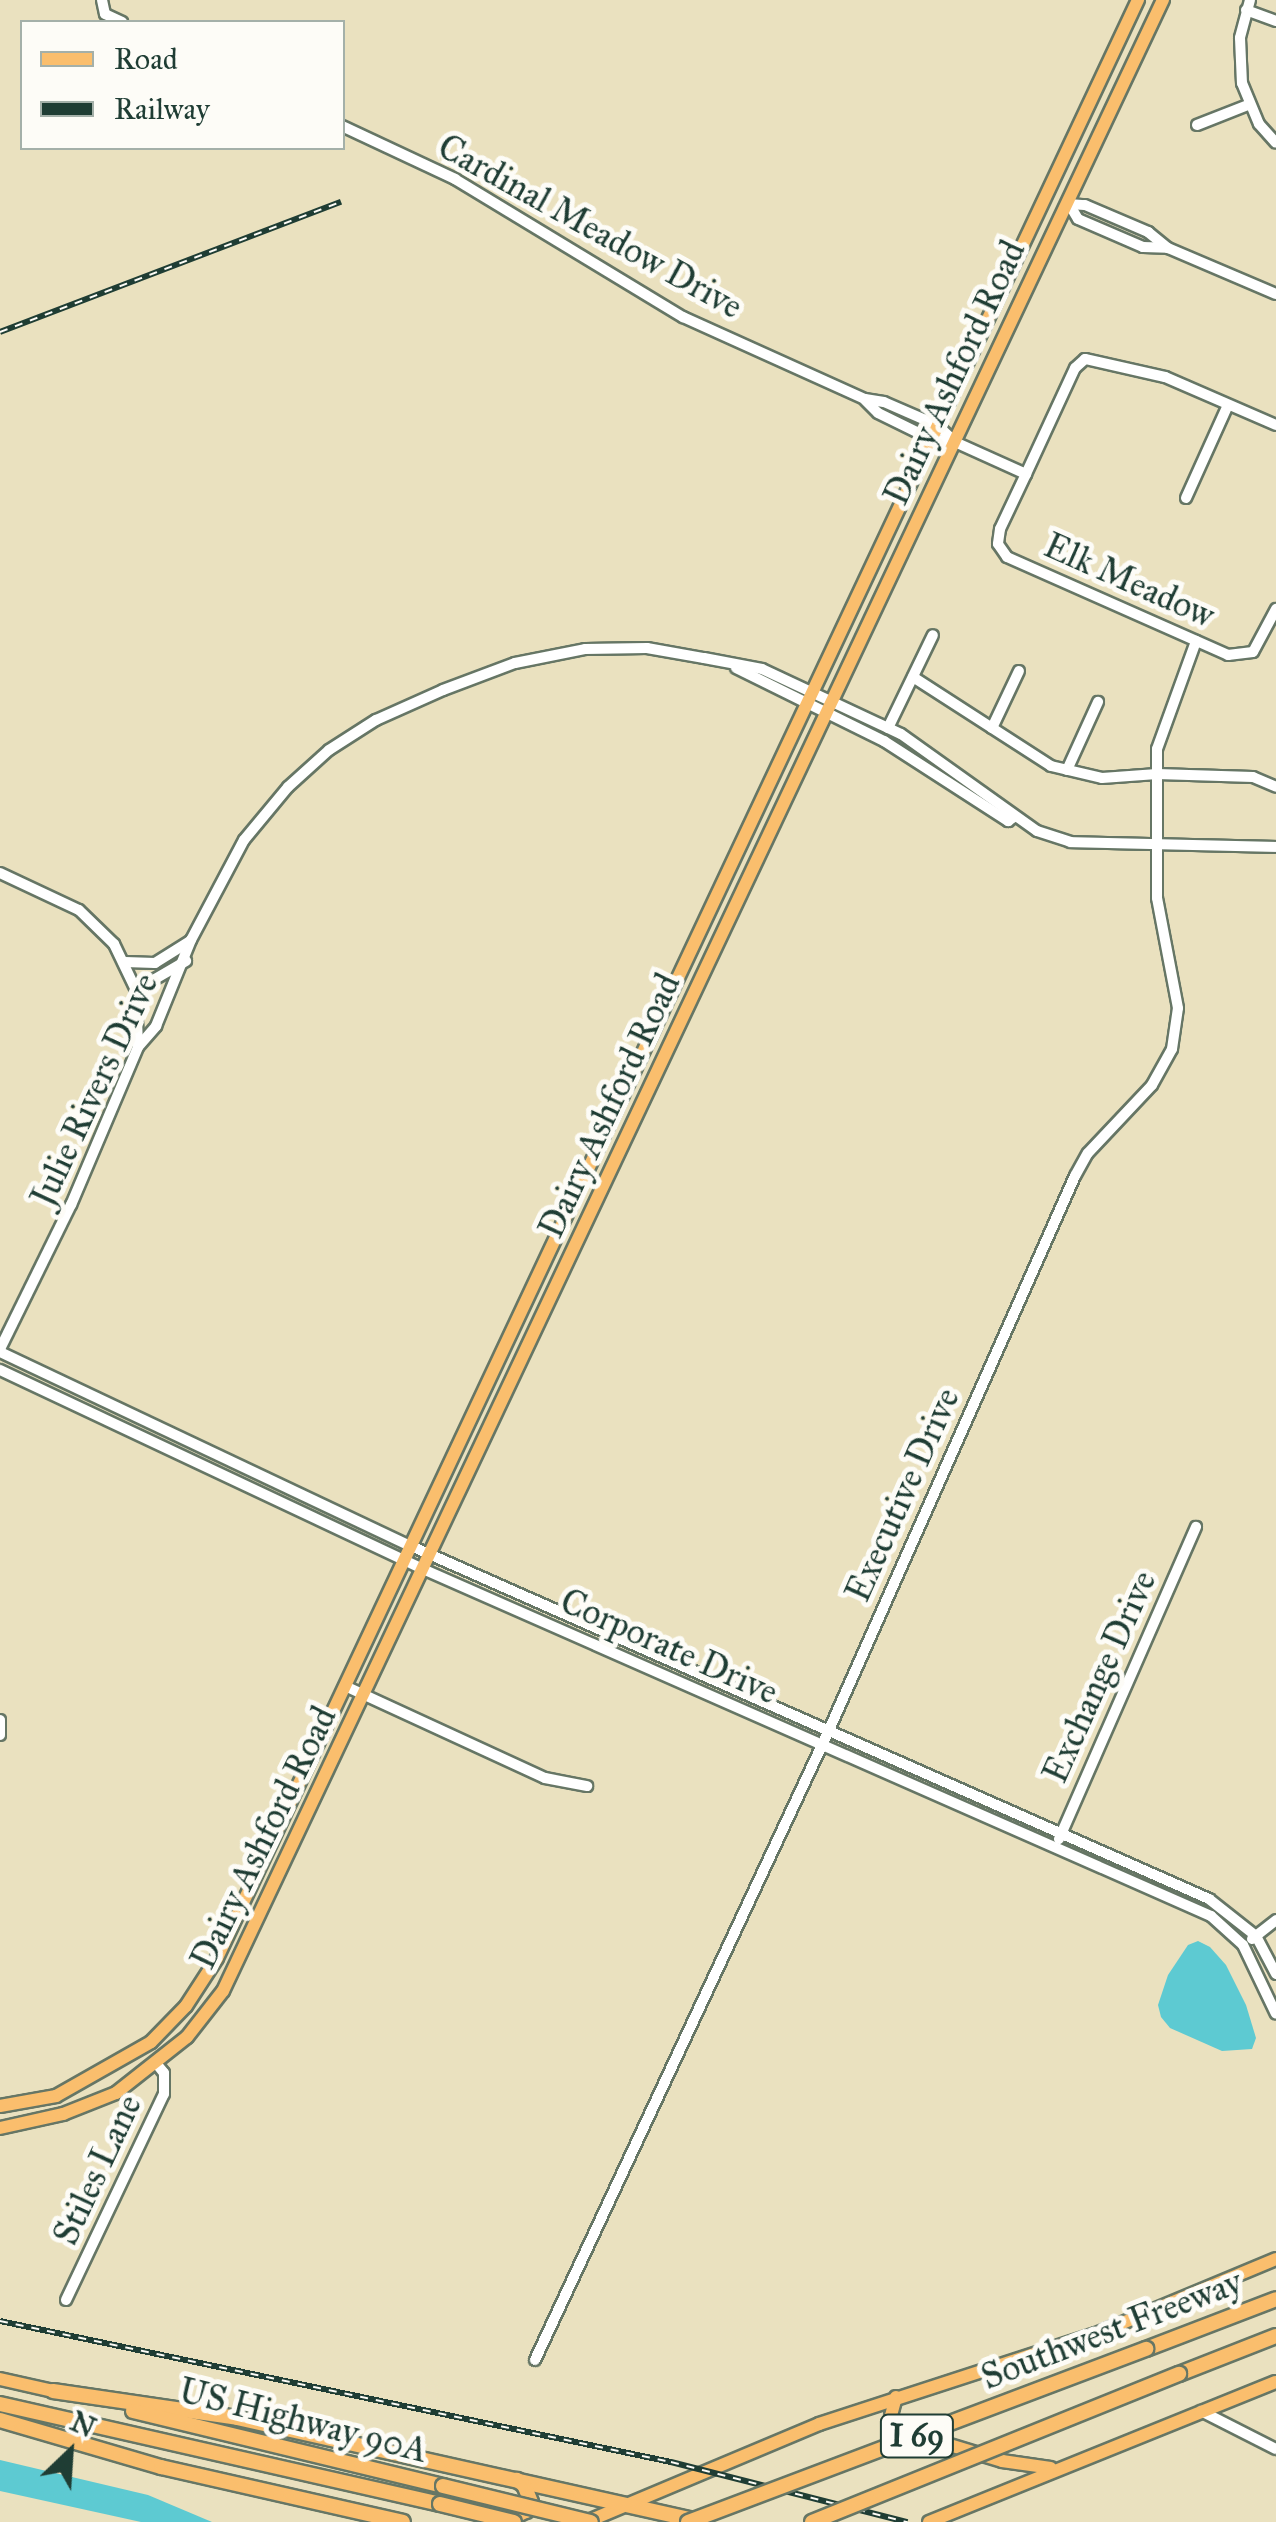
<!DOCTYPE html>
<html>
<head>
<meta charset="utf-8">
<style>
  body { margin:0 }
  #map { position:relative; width:1276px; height:2522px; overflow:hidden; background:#eae1bf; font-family:"IM FELL Great Primer",serif }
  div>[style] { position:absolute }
  .water>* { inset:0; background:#5dcad2 }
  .roads { filter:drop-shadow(2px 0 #667665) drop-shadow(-2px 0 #667665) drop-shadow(0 2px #667665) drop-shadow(0 -2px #667665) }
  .minor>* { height:10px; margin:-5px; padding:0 5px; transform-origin:5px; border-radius:5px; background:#fff }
  .major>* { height:12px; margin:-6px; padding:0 6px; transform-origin:6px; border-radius:6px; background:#fabe6d }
  .highway>* { height:14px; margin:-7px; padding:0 7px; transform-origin:7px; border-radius:7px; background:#fabe6d }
  .rail>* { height:6px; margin-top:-3px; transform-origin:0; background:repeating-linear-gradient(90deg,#fdfcf7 0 8px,#1f3d34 0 16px); box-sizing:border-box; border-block:2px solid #1f3d34 }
  .bridges { filter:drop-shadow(2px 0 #667665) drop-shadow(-2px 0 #667665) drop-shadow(0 2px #667665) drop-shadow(0 -2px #667665) }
  .highway-bridge>* { height:14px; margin:-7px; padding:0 7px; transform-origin:7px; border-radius:7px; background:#fabe6d }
  span { translate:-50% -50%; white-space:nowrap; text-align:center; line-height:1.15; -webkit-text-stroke:10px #fdfcf7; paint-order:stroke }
  .shield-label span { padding:2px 8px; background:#fdfcf7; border:2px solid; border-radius:8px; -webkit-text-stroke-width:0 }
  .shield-label { font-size:32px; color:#1f3d34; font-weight:700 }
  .street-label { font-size:35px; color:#1f3d34 }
  .legend { position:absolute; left:20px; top:20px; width:325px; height:130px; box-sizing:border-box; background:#fdfcf7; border:2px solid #a4b0a9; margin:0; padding:12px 18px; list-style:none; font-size:30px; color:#1f3d34 }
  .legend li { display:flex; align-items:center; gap:20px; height:50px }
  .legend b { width:50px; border:2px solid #a4b0a9 }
  .north { position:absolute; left:20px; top:2402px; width:100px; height:100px; -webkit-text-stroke:8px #fdfcf7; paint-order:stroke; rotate:25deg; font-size:28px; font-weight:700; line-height:40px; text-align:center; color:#1f3d34 }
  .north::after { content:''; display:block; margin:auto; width:35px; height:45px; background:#1f3d34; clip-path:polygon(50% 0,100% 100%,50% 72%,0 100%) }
</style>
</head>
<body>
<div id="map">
  <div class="water">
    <i style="clip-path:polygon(1198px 1941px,1210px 1947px,1226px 1965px,1246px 2005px,1256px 2038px,1252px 2049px,1222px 2051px,1170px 2028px,1161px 2017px,1158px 2005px,1168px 1975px,1188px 1945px)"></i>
    <i style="clip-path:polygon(0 2460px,148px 2495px,212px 2522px,141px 2522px,0 2491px)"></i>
  </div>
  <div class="roads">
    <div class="minor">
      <i style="left:102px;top:0;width:14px;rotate:78deg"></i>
      <i style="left:105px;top:14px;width:19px;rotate:25deg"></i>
      <i style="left:1250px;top:0;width:39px;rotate:105deg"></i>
      <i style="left:1240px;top:38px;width:45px;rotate:87.5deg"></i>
      <i style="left:1242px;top:83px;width:44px;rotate:67.5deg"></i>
      <i style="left:1259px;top:124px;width:25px;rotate:48deg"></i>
      <i style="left:1246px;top:10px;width:32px;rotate:20deg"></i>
      <i style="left:1197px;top:125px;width:55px;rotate:-21.4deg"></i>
      <i style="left:342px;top:126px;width:125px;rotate:25.1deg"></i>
      <i style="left:455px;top:179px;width:267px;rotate:31.2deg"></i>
      <i style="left:683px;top:317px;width:200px;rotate:24.3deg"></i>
      <i style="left:865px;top:399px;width:19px;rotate:9deg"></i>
      <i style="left:884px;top:402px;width:58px;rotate:23.5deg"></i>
      <i style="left:937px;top:425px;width:25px;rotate:43deg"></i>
      <i style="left:1069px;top:204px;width:16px;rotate:4deg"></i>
      <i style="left:1085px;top:205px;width:69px;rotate:23.2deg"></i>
      <i style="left:1148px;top:232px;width:26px;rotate:39deg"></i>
      <i style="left:1168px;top:248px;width:117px;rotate:23.1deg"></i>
      <i style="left:1069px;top:204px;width:17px;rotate:59deg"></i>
      <i style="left:1078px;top:219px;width:71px;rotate:23.3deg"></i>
      <i style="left:1143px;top:247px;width:24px;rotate:2deg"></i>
      <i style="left:865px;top:400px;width:18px;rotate:45deg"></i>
      <i style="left:878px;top:413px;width:59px;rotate:26.1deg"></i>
      <i style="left:931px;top:439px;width:24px;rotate:7deg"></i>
      <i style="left:955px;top:442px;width:78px;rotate:24.3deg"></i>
      <i style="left:1276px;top:425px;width:121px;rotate:-156.6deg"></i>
      <i style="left:1165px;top:377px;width:82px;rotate:-167.3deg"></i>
      <i style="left:1085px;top:359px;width:13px;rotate:138deg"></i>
      <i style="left:1075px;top:368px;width:117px;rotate:114.8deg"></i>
      <i style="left:1026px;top:474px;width:61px;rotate:115.3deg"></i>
      <i style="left:1000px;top:529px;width:15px;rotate:98deg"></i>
      <i style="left:998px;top:544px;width:16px;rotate:55deg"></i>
      <i style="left:1007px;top:557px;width:242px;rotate:23.9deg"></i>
      <i style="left:1228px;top:655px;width:25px;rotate:-7deg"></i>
      <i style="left:1253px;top:652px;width:49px;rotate:-61.9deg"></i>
      <i style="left:1186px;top:498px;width:102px;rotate:-65.7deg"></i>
      <i style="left:736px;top:668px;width:165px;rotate:26.3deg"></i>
      <i style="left:884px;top:741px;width:148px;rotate:32.8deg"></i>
      <i style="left:1008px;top:821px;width:7px;rotate:-34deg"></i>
      <i style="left:913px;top:677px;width:164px;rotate:32.8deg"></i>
      <i style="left:1051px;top:766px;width:52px;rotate:13.2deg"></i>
      <i style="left:1102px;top:778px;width:55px;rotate:-4.2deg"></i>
      <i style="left:1157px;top:774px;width:96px;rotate:1.8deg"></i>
      <i style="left:1253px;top:777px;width:25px;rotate:23deg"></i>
      <i style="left:888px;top:728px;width:103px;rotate:-64.2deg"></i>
      <i style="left:992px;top:728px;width:63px;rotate:-64.7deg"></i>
      <i style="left:1067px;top:770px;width:75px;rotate:-65.5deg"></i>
      <i style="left:0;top:873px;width:87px;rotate:25.1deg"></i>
      <i style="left:79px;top:910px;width:49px;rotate:44.2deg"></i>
      <i style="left:114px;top:944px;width:51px;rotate:64.4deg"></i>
      <i style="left:136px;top:990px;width:56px;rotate:88deg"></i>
      <i style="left:125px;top:962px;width:30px;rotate:2deg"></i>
      <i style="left:155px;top:963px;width:41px;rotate:-32.2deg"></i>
      <i style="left:136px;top:990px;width:58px;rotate:-30.1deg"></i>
      <i style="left:0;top:1349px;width:161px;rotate:-63.8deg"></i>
      <i style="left:71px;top:1205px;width:172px;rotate:-67deg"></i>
      <i style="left:138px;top:1047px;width:28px;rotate:-49deg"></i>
      <i style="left:156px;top:1026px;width:93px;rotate:-67.9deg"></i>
      <i style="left:191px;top:940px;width:113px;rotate:-62.1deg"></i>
      <i style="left:244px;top:840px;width:69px;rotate:-50.3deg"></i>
      <i style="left:288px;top:787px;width:55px;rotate:-42.1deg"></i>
      <i style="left:329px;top:750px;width:56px;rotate:-32.6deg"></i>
      <i style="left:376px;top:720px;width:73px;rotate:-24.1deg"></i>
      <i style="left:443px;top:690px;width:77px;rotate:-20.6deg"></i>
      <i style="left:515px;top:663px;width:71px;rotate:-11.3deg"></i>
      <i style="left:585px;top:649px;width:62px;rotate:-0.9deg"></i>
      <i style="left:647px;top:648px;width:58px;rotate:10deg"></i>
      <i style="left:704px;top:658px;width:59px;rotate:10.7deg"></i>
      <i style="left:762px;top:669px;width:153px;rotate:25.1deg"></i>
      <i style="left:901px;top:734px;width:167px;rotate:35.5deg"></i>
      <i style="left:1037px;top:831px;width:35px;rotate:18deg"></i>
      <i style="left:1070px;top:842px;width:206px;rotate:1.4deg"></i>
      <i style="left:0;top:1352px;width:454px;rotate:25.3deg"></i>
      <i style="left:411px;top:1546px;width:873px;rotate:23.86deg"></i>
      <i style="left:1209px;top:1899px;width:60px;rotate:38.2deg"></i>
      <i style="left:1256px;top:1936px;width:43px;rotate:62.2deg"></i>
      <i style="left:0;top:1370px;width:470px;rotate:25.2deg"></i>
      <i style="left:425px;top:1570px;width:859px;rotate:23.76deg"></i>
      <i style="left:1211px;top:1916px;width:43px;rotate:42.2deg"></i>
      <i style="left:1243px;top:1945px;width:76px;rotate:64.4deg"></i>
      <i style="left:345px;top:1686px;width:220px;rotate:24.7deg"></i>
      <i style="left:545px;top:1778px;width:43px;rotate:10.8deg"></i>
      <i style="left:0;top:1720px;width:15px;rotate:90deg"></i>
      <i style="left:1059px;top:1839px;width:341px;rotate:-66.3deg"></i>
      <i style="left:1252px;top:1939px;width:31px;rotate:-38deg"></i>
      <i style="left:66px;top:2300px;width:228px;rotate:-64.6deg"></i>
      <i style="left:164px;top:2094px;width:21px;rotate:-90deg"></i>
      <i style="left:164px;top:2073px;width:13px;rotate:-129deg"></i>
      <i style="left:535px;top:2360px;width:695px;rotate:-64.98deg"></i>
      <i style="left:829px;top:1730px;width:606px;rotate:-66.06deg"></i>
      <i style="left:1075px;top:1176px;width:26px;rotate:-61deg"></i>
      <i style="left:1088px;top:1153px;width:93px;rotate:-46.7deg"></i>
      <i style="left:1152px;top:1085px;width:41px;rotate:-60.9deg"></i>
      <i style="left:1172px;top:1049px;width:41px;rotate:-81.7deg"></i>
      <i style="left:1178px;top:1008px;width:112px;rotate:-100.8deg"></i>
      <i style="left:1157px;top:898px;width:149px;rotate:-90deg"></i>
      <i style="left:1157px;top:749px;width:115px;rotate:-70.1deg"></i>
      <i style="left:1201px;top:2411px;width:84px;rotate:26.9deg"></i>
    </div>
    <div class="major">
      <i style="left:0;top:2106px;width:57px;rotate:-10.1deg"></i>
      <i style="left:56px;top:2096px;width:109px;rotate:-29.6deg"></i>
      <i style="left:151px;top:2042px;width:50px;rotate:-45.8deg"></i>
      <i style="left:186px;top:2006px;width:57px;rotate:-57.1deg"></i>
      <i style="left:217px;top:1958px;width:2164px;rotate:-64.81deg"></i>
      <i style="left:0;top:2128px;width:65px;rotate:-12.5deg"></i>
      <i style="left:63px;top:2114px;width:57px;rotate:-21.6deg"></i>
      <i style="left:116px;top:2093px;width:90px;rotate:-38.3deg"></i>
      <i style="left:187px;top:2037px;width:58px;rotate:-52deg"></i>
      <i style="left:223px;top:1991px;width:2202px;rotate:-64.73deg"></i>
      <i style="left:0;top:2379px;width:54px;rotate:12.8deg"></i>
      <i style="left:896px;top:2397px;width:20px;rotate:105deg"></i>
      <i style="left:891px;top:2416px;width:17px;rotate:57deg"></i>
      <i style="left:900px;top:2430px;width:107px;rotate:16.9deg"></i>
      <i style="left:1002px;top:2461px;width:49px;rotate:8.1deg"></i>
      <i style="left:586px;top:2522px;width:253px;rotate:-22.8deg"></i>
      <i style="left:819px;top:2424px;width:291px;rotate:-18deg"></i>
      <i style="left:1096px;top:2334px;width:195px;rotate:-22.6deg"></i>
      <i style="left:929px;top:2522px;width:374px;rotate:-22deg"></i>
    </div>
    <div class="highway">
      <i style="left:1146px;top:2349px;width:139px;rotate:-21deg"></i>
      <i style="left:1179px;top:2374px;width:104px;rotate:-21.4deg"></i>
      <i style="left:53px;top:2391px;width:186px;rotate:8.3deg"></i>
      <i style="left:237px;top:2418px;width:473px;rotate:12.6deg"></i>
      <i style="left:0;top:2404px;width:451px;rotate:12.8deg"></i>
      <i style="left:133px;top:2411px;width:319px;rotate:13.6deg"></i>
      <i style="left:0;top:2420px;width:168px;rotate:16.3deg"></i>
      <i style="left:161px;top:2467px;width:248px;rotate:12.8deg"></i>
      <i style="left:503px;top:2522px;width:25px;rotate:-26deg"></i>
      <i style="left:526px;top:2511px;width:10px;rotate:-61deg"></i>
      <i style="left:531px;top:2502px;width:18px;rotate:-112deg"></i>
      <i style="left:524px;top:2485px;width:9px;rotate:-144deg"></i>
    </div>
  </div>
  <div class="rail">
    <i style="left:0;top:332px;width:365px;rotate:-20.9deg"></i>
    <i style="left:0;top:2321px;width:686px;rotate:11.87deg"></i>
    <i style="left:671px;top:2462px;width:244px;rotate:14.3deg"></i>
  </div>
  <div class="bridges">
    <div class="highway-bridge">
      <i style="left:443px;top:2486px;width:152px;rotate:13.7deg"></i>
      <i style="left:440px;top:2504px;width:76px;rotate:13.7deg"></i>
      <i style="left:688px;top:2522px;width:490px;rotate:-20.7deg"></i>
      <i style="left:812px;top:2522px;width:396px;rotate:-22deg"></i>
    </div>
  </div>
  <div class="shield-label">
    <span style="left:917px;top:2436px">I 69</span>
  </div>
  <div class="street-label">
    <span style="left:590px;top:227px;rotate:29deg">Cardinal Meadow Drive</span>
    <span style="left:955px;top:373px;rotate:-65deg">Dairy Ashford Road</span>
    <span style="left:1129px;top:581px;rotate:24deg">Elk Meadow</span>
    <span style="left:95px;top:1090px;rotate:-65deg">Julie Rivers Drive</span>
    <span style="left:610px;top:1106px;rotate:-65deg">Dairy Ashford Road</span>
    <span style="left:903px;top:1495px;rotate:-66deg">Executive Drive</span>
    <span style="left:669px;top:1647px;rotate:24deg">Corporate Drive</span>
    <span style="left:1100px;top:1677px;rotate:-66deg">Exchange Drive</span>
    <span style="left:264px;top:1838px;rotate:-64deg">Dairy Ashford Road</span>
    <span style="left:98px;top:2170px;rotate:-65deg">Stiles Lane</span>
    <span style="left:1112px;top:2330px;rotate:-21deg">Southwest Freeway</span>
    <span style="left:303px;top:2421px;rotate:14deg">US Highway 90A</span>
  </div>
  <ul class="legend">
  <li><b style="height:12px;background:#fabe6d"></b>Road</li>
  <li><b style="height:12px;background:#1f3d34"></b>Railway</li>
  </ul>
  <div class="north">N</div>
</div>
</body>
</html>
